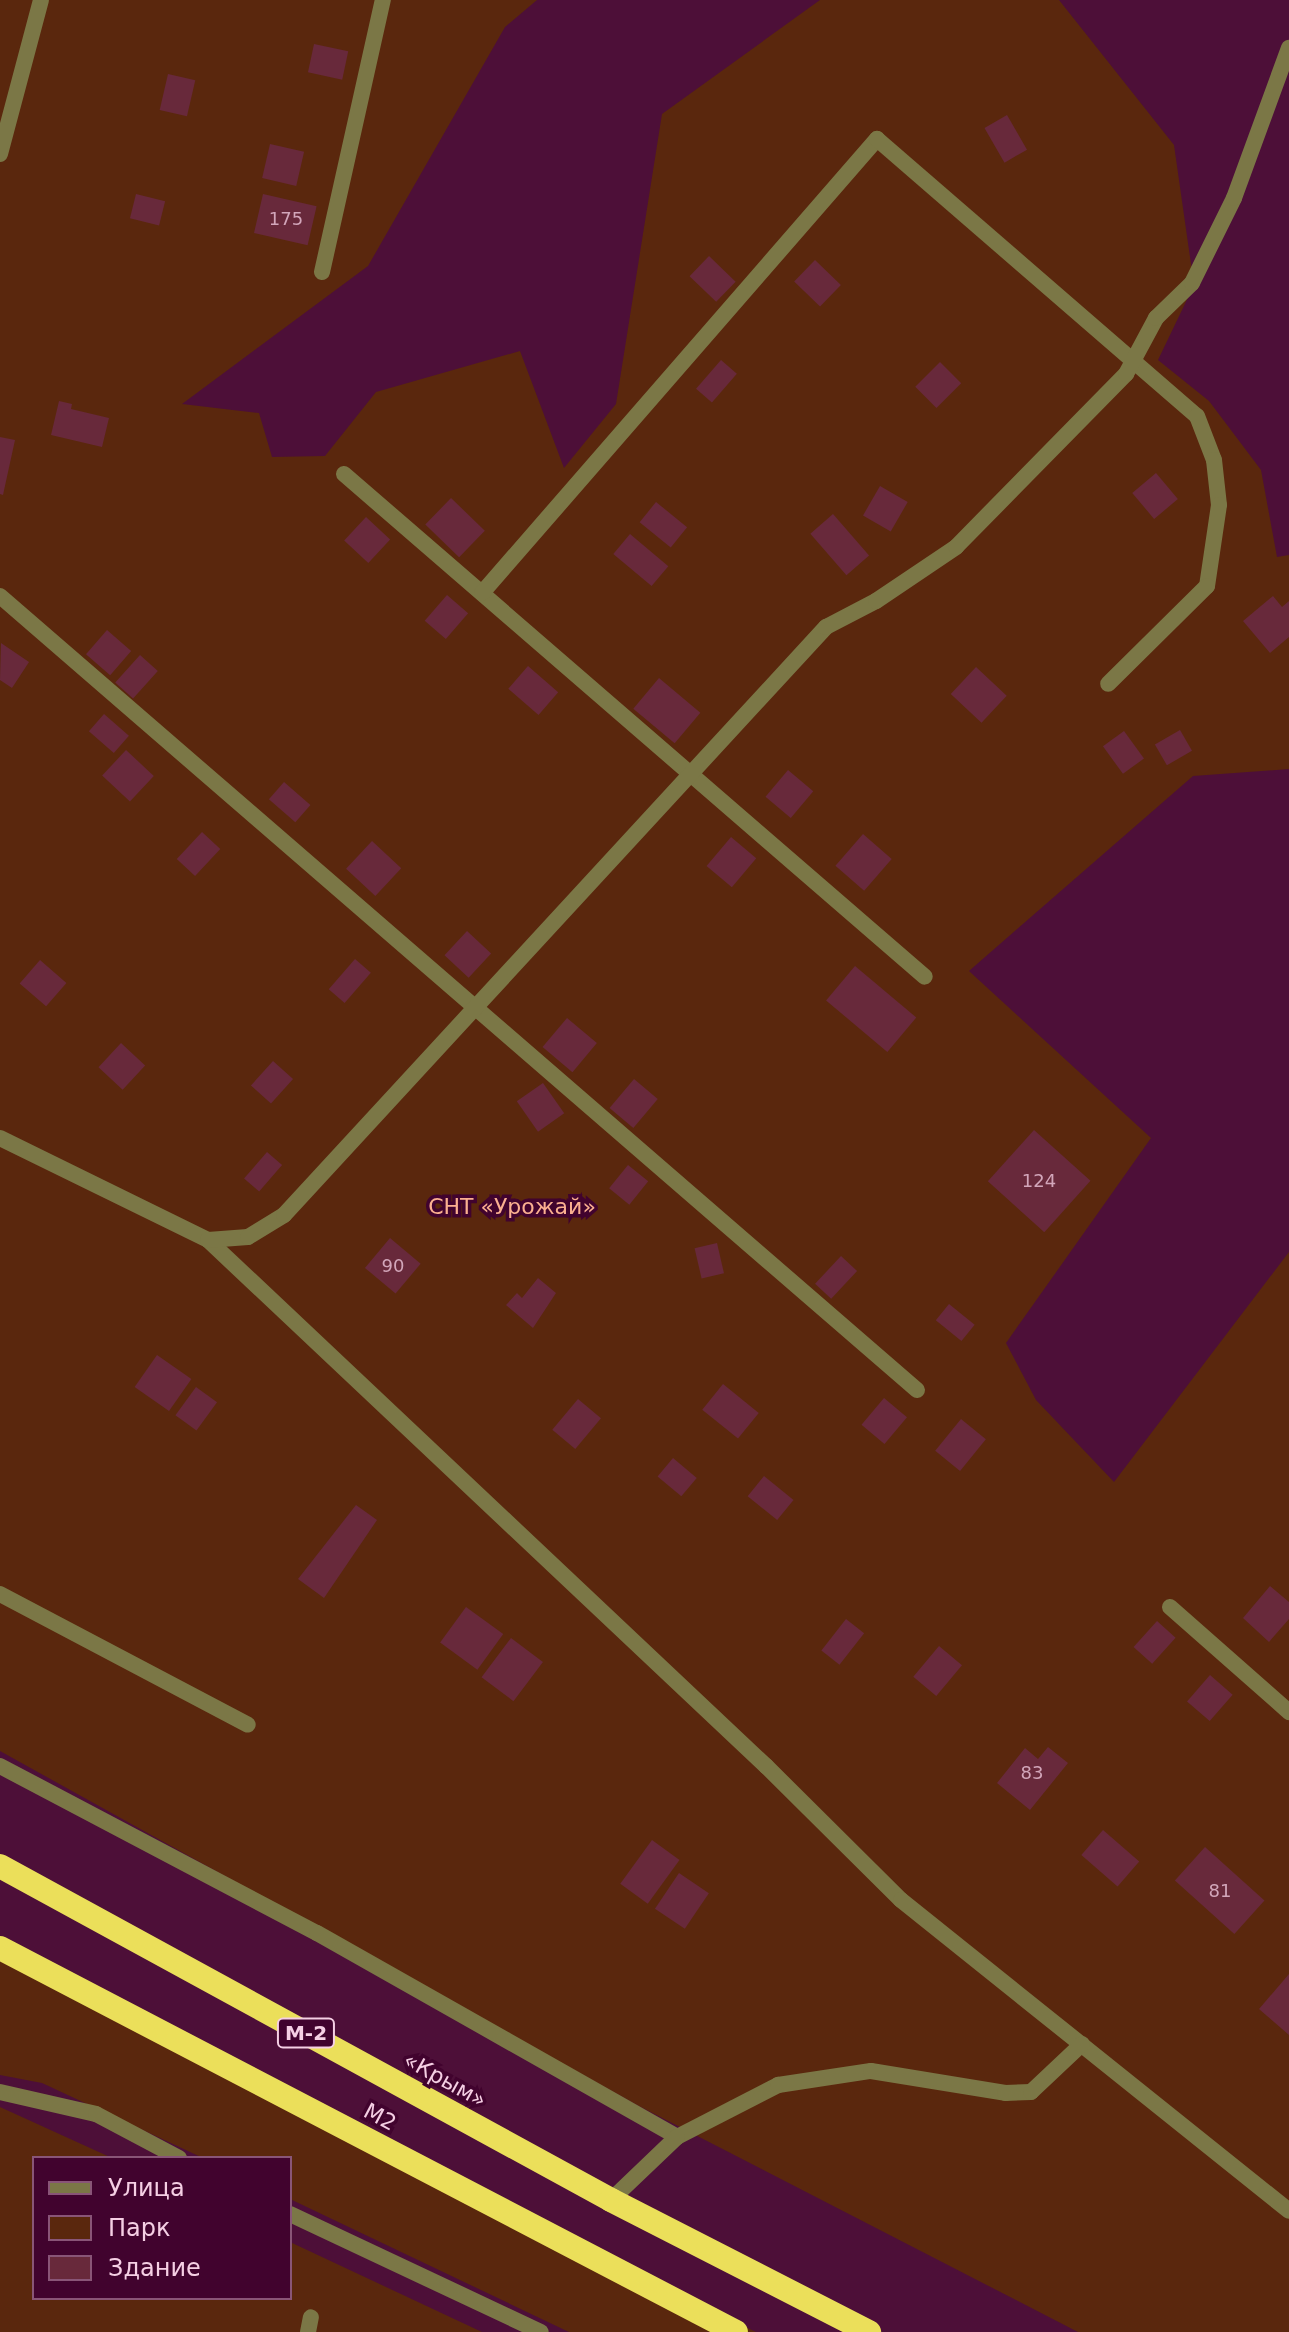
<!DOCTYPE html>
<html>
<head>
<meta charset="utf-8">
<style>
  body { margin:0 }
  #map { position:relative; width:1289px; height:2332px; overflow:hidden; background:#4d0f38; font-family:"DejaVu Sans",sans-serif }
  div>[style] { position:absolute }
  .green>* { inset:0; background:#5a270d }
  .building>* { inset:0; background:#68293b; transform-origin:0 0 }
  .lane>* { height:16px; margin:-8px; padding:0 8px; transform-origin:8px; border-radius:8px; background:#7b7746 }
  .street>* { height:16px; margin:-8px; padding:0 8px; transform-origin:8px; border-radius:8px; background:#7b7746 }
  .highway>* { height:24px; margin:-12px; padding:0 12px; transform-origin:12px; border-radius:12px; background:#ebdf5a }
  span { translate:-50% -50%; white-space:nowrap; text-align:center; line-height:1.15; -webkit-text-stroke:7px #41032e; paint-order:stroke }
  .number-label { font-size:18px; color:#d2a6ba }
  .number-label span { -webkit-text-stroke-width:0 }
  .shield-label span { padding:2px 6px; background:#41032e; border:2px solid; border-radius:6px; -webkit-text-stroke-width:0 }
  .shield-label { font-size:20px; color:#f5cfe4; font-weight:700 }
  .park-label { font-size:22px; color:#fbb090 }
  .street-label { font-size:22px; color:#f5cfe4 }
  .legend { position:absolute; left:32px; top:2156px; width:260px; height:144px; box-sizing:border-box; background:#41032e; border:2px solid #895577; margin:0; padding:10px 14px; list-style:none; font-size:24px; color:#f5cfe4 }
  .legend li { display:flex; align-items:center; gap:16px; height:40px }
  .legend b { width:40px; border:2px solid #895577 }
</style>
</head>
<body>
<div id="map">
  <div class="green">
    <i style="clip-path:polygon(0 0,537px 0,505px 27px,368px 266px,182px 404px,259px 413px,272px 457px,325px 456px,376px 392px,520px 351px,564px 468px,616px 404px,662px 114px,820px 0,1059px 0,1174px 145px,1194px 285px,1158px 360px,1209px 401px,1261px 470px,1277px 557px,1289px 555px,1289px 769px,1193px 776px,969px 971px,1151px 1138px,1006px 1343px,1036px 1400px,1114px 1482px,1289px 1252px,1289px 2332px,1078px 2332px,639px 2106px,0 1751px)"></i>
    <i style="clip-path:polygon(0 1957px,635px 2274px,756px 2332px,569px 2332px,290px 2199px,290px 2158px,203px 2158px,42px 2083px,0 2075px)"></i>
    <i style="clip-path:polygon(0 2107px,112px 2158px,34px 2158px,34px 2298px,290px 2298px,290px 2242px,482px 2332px,0 2332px)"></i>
  </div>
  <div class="building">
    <i style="left:314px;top:44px;width:35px;height:29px;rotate:12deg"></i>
    <i style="left:168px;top:74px;width:28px;height:37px;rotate:13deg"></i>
    <i style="left:1007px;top:115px;width:40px;height:26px;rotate:60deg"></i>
    <i style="left:270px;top:144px;width:35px;height:35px;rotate:13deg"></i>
    <i style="left:136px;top:194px;width:30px;height:25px;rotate:14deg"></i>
    <i style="left:263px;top:194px;width:55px;height:40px;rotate:13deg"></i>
    <i style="left:709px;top:256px;width:37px;height:28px;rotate:44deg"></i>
    <i style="left:815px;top:260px;width:36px;height:30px;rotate:44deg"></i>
    <i style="left:721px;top:360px;width:21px;height:38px;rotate:41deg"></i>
    <i style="left:940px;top:362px;width:30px;height:35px;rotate:45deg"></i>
    <i style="clip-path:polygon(59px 401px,72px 404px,71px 409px,109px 418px,102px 447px,51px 435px)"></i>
    <i style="clip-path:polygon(0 437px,15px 440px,3px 495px,0 494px)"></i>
    <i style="left:1156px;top:473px;width:34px;height:31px;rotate:50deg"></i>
    <i style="left:880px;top:486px;width:32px;height:34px;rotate:30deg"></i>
    <i style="left:451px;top:498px;width:47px;height:37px;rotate:44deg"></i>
    <i style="left:656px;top:502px;width:40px;height:26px;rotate:39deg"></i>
    <i style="left:833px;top:514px;width:55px;height:30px;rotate:49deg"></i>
    <i style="left:366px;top:517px;width:33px;height:32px;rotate:43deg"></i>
    <i style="left:630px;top:534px;width:50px;height:26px;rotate:40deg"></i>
    <i style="left:447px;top:595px;width:28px;height:34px;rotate:41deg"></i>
    <i style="clip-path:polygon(1273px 596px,1282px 607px,1289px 601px,1289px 637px,1270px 653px,1243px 621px)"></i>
    <i style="left:107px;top:630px;width:32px;height:32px;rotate:41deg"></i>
    <i style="clip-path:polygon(1px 643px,29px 662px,12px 688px,0 680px)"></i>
    <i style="left:140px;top:655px;width:24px;height:37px;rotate:42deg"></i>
    <i style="left:528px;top:666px;width:40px;height:30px;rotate:41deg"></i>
    <i style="left:976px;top:667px;width:42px;height:37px;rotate:43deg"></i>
    <i style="left:659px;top:678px;width:54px;height:40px;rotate:40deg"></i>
    <i style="left:104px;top:714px;width:33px;height:23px;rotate:41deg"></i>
    <i style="left:1180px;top:730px;width:24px;height:29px;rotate:60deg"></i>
    <i style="left:1124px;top:731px;width:34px;height:26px;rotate:54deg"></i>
    <i style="left:126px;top:750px;width:38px;height:35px;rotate:43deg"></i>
    <i style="left:788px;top:770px;width:33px;height:35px;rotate:40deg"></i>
    <i style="left:284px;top:782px;width:35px;height:23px;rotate:41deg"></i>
    <i style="left:202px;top:832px;width:25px;height:37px;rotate:43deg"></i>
    <i style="left:863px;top:834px;width:38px;height:42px;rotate:41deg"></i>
    <i style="left:731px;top:837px;width:33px;height:38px;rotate:40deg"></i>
    <i style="left:372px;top:841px;width:40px;height:38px;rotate:43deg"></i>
    <i style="left:467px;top:931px;width:33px;height:33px;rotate:43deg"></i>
    <i style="left:355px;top:959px;width:21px;height:40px;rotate:41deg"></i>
    <i style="left:40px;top:960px;width:35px;height:31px;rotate:41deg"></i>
    <i style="left:855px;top:966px;width:80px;height:45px;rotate:40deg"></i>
    <i style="left:567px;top:1018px;width:39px;height:38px;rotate:40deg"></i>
    <i style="left:121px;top:1043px;width:33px;height:33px;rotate:43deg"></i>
    <i style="left:273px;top:1061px;width:27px;height:33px;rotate:42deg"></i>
    <i style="left:634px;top:1079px;width:31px;height:38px;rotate:40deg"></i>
    <i style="left:543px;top:1083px;width:37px;height:32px;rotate:55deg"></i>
    <i style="left:1034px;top:1130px;width:76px;height:69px;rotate:42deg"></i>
    <i style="left:267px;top:1152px;width:20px;height:35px;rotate:41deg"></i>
    <i style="left:628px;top:1165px;width:26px;height:30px;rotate:39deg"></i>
    <i style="left:390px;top:1238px;width:40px;height:39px;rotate:40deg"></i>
    <i style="left:717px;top:1243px;width:31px;height:23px;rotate:77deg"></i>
    <i style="left:841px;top:1256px;width:22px;height:38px;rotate:43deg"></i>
    <i style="clip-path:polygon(538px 1278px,556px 1293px,533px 1328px,506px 1305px,517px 1293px,522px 1298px)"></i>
    <i style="left:949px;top:1304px;width:33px;height:21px;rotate:39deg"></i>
    <i style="left:157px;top:1355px;width:42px;height:39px;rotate:35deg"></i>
    <i style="left:723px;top:1384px;width:46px;height:33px;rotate:39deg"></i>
    <i style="left:196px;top:1387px;width:26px;height:35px;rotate:36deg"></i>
    <i style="left:884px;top:1398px;width:30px;height:35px;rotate:40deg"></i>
    <i style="left:578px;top:1399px;width:30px;height:40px;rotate:40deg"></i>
    <i style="left:961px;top:1419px;width:32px;height:41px;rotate:39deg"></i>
    <i style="left:673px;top:1458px;width:31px;height:24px;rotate:40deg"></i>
    <i style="left:764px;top:1476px;width:38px;height:26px;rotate:39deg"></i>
    <i style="clip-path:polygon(356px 1505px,377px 1520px,324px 1598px,298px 1579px)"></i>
    <i style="clip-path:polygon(1270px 1586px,1289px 1602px,1289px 1619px,1269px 1642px,1243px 1618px)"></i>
    <i style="left:466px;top:1607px;width:46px;height:44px;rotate:36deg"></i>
    <i style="left:846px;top:1619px;width:23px;height:40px;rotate:38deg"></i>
    <i style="left:1157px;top:1621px;width:25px;height:35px;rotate:42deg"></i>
    <i style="left:511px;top:1638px;width:40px;height:49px;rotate:37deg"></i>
    <i style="left:939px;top:1646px;width:30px;height:40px;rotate:40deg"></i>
    <i style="left:1210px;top:1675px;width:30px;height:35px;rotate:41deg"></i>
    <i style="clip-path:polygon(1048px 1747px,1068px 1763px,1030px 1810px,997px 1783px,1025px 1748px,1038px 1759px)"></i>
    <i style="left:1103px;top:1830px;width:48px;height:33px;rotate:41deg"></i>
    <i style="left:652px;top:1840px;width:34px;height:54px;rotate:36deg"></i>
    <i style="left:1205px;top:1847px;width:80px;height:45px;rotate:42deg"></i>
    <i style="left:679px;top:1873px;width:36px;height:43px;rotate:34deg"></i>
    <i style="clip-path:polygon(1289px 1974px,1289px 2035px,1259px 2009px)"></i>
  </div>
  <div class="lane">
    <i style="left:322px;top:272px;width:279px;rotate:-77.4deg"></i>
    <i style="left:344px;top:474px;width:768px;rotate:40.88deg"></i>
    <i style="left:482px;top:593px;width:602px;rotate:-48.98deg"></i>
    <i style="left:877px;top:139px;width:423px;rotate:40.9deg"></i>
    <i style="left:1197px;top:416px;width:47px;rotate:68.9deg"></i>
    <i style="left:1214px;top:460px;width:45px;rotate:83.7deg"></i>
    <i style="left:1219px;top:505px;width:82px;rotate:98.4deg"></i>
    <i style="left:1207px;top:586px;width:139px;rotate:135.3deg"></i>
    <i style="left:0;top:596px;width:1213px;rotate:40.89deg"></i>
    <i style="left:208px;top:1240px;width:767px;rotate:43.31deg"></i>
    <i style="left:766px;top:1766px;width:190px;rotate:44.8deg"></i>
    <i style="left:901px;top:1900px;width:497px;rotate:38.7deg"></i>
    <i style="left:0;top:1594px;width:280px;rotate:27.8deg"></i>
    <i style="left:1170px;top:1607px;width:159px;rotate:41.4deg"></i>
    <i style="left:0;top:1766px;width:358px;rotate:27.8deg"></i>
    <i style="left:317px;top:1933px;width:414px;rotate:29.5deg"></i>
    <i style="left:677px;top:2137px;width:114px;rotate:-27.2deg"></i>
    <i style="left:778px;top:2085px;width:94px;rotate:-8.6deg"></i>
    <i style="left:871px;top:2071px;width:136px;rotate:9.3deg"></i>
    <i style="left:1005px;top:2093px;width:26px;rotate:-2deg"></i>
    <i style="left:1031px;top:2092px;width:70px;rotate:-43.3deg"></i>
    <i style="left:611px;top:2200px;width:91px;rotate:-43.7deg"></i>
    <i style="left:308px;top:2332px;width:15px;rotate:-79deg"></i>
  </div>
  <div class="street">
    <i style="left:0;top:154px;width:159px;rotate:-75.1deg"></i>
    <i style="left:0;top:1138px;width:232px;rotate:26.1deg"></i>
    <i style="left:208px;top:1240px;width:40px;rotate:-4.3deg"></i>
    <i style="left:248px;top:1237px;width:42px;rotate:-31.4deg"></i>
    <i style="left:284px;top:1215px;width:800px;rotate:-47.33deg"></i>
    <i style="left:826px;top:627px;width:56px;rotate:-27.5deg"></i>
    <i style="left:876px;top:601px;width:97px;rotate:-34deg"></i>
    <i style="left:956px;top:547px;width:243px;rotate:-45.5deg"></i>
    <i style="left:1126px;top:374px;width:64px;rotate:-61.8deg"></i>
    <i style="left:1156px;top:318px;width:50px;rotate:-44.2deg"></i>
    <i style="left:1192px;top:283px;width:95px;rotate:-63.7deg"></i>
    <i style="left:1234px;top:198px;width:160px;rotate:-69.9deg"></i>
    <i style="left:0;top:2092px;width:98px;rotate:12.9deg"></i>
    <i style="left:96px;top:2114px;width:94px;rotate:27.9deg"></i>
    <i style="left:290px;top:2214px;width:277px;rotate:25.2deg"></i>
  </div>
  <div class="highway">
    <i style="left:0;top:1866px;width:696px;rotate:28.66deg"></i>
    <i style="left:611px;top:2200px;width:290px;rotate:27.1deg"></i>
    <i style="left:0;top:1948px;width:830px;rotate:27.55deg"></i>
  </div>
  <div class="number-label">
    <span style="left:286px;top:219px">175</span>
    <span style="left:1039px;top:1181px">124</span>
    <span style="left:393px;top:1266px">90</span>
    <span style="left:1032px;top:1773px">83</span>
    <span style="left:1220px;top:1891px">81</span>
  </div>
  <div class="shield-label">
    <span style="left:306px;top:2033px">М-2</span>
  </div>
  <div class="park-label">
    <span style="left:512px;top:1207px">СНТ «Урожай»</span>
  </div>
  <div class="street-label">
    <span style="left:445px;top:2080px;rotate:29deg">«Крым»</span>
    <span style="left:380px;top:2117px;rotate:28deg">М2</span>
  </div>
  <ul class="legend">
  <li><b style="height:10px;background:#7b7746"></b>Улица</li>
  <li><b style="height:22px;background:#5a270d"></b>Парк</li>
  <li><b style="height:22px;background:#68293b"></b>Здание</li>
  </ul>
</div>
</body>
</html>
